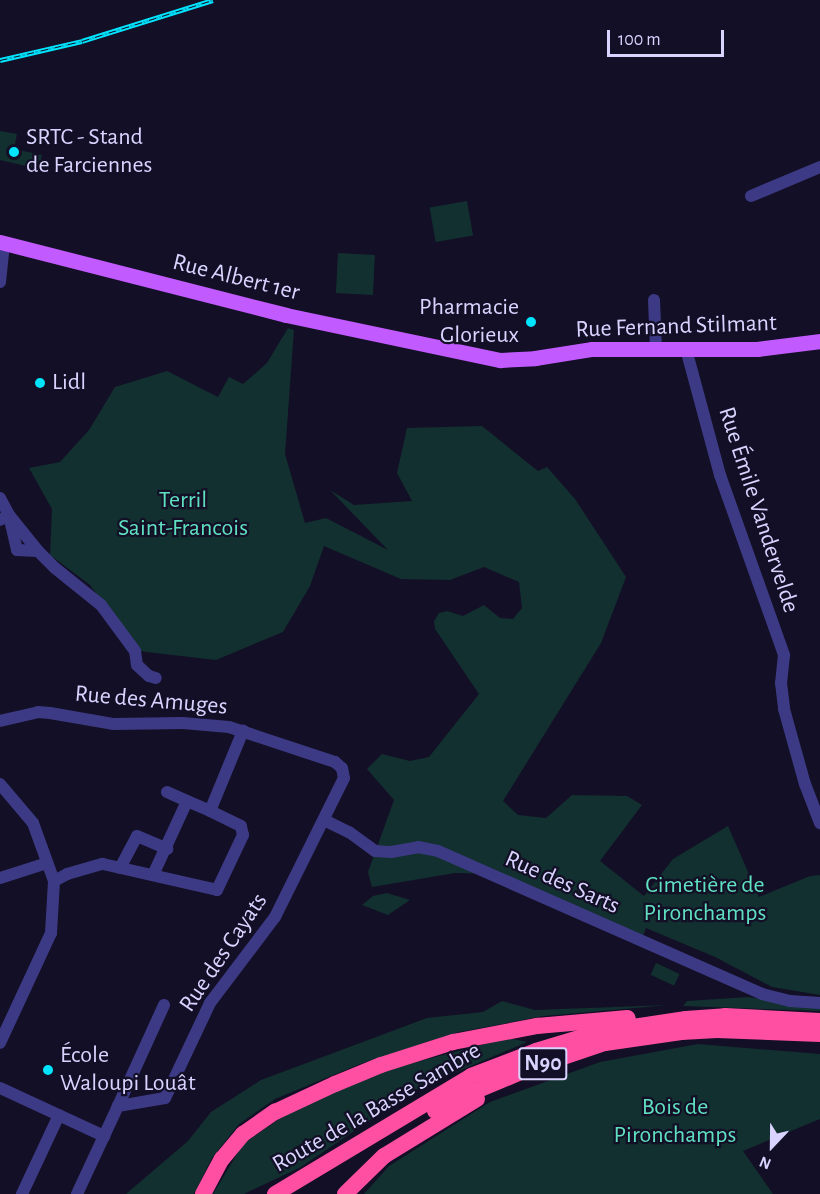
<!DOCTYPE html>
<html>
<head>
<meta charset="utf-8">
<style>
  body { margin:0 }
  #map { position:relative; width:820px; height:1194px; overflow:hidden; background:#130f26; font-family:"Alegreya Sans",sans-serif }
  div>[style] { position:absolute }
  .green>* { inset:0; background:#12302f; transform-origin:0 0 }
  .minor>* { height:12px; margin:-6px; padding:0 6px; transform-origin:6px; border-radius:6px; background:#3d3a85 }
  .major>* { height:15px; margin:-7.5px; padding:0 7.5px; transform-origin:7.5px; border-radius:7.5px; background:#c25bff }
  .highway>* { height:16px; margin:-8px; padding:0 8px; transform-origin:8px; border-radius:8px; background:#ff4fa3 }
  .rail>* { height:4.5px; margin-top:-2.25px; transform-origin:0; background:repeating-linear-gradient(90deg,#130f26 0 7px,#00e5ff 0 14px); box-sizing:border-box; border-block:2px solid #00e5ff }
  .dots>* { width:16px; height:16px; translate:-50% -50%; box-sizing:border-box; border:3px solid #130f26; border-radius:50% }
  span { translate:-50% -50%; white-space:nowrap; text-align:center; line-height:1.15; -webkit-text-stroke:4.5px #130f26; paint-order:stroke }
  .shield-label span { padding:2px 4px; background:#130f26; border:2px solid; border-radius:4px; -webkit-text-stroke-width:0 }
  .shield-label { font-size:22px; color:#d9d4ff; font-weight:700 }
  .poi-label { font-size:24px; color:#d9d4ff }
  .left { translate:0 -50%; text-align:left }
  .right { translate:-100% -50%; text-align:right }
  .street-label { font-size:24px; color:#d9d4ff }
  .park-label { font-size:24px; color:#5fe0c0 }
  .north { position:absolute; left:742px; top:1116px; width:60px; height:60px; -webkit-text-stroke:4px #130f26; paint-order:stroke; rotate:202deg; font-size:16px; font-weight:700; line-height:24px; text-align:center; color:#d9d4ff }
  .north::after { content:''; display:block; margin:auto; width:21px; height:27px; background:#d9d4ff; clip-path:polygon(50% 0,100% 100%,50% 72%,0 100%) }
  .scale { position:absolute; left:607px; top:30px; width:117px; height:27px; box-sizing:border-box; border:3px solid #d9d4ff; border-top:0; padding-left:8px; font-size:18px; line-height:21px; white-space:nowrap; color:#d9d4ff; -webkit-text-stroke:4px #130f26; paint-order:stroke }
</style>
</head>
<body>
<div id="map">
  <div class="green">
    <i style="clip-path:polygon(0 131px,17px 134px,14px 149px,42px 155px,39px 169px,0 160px)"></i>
    <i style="left:467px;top:201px;width:35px;height:38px;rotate:80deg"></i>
    <i style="left:338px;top:253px;width:37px;height:40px;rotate:3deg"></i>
    <i style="clip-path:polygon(288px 328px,294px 330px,285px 454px,305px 523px,326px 518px,388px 550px,330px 490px,354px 505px,412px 501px,397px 473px,407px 428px,482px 426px,538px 471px,547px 467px,575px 499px,626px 577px,601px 643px,503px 801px,518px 815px,546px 818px,572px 795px,627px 796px,642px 805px,600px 861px,644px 896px,673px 859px,728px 826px,759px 897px,810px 876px,820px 875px,820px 995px,772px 987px,715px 957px,646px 928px,643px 936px,499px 874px,455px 873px,372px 887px,368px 872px,394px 800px,367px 769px,382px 754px,410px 761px,429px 757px,479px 694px,435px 629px,434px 621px,439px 613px,447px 611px,463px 616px,484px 605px,500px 618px,513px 619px,522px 608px,519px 582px,484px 567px,450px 580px,401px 579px,324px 546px,310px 586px,283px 632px,216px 660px,138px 651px,90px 585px,50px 555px,52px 509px,29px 468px,60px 462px,89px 430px,115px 387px,167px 371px,218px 397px,229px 377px,243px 384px,267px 363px)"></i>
    <i style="clip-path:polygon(387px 893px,410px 900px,388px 915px,362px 905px,373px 896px)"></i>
    <i style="left:656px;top:963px;width:26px;height:13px;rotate:25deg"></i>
    <i style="clip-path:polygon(748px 997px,820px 1007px,820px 1011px,683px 1006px,687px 1001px)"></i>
    <i style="clip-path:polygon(502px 1001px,535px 1010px,669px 1005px,544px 1016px,459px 1032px,360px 1064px,275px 1099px,239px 1124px,212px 1158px,194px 1194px,126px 1194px,188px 1141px,211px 1112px,261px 1080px,427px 1018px,483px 1012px)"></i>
    <i style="clip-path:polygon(508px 1038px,527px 1042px,415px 1090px,301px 1167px,244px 1194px,213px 1194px,243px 1144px,291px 1111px,386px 1070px)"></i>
    <i style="clip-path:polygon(698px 1044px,820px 1054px,820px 1119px,743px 1151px,773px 1194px,364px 1194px,389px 1166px,490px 1102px,600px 1062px)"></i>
  </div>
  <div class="minor">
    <i style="left:751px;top:196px;width:75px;rotate:-22.8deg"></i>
    <i style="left:0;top:282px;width:39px;rotate:-84deg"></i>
    <i style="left:654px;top:300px;width:50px;rotate:87.7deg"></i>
    <i style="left:686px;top:349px;width:131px;rotate:74.9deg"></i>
    <i style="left:720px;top:475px;width:191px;rotate:70.4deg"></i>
    <i style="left:784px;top:655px;width:28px;rotate:96deg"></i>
    <i style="left:781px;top:683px;width:26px;rotate:83deg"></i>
    <i style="left:784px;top:709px;width:78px;rotate:74.4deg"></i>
    <i style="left:805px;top:784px;width:42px;rotate:69deg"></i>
    <i style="left:0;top:498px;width:19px;rotate:62deg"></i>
    <i style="left:9px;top:515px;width:10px;rotate:151deg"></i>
    <i style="left:9px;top:515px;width:46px;rotate:51.1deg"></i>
    <i style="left:38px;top:551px;width:21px;rotate:-177deg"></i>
    <i style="left:17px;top:550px;width:36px;rotate:-103deg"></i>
    <i style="left:38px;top:551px;width:24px;rotate:45deg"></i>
    <i style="left:55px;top:568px;width:59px;rotate:38.8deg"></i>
    <i style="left:101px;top:605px;width:57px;rotate:53.5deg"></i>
    <i style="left:135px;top:651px;width:14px;rotate:82deg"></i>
    <i style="left:137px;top:665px;width:16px;rotate:43deg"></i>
    <i style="left:149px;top:676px;width:7px;rotate:16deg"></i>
    <i style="left:0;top:721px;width:39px;rotate:-13deg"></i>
    <i style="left:38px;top:712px;width:12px;rotate:5deg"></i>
    <i style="left:50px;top:713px;width:65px;rotate:9.8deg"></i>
    <i style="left:114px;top:724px;width:69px;rotate:-0.8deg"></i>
    <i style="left:183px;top:723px;width:46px;rotate:5deg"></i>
    <i style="left:229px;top:727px;width:112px;rotate:18.3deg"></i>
    <i style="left:335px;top:762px;width:9px;rotate:41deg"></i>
    <i style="left:342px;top:768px;width:10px;rotate:79deg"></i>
    <i style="left:344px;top:778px;width:155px;rotate:116.4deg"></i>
    <i style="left:275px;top:917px;width:108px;rotate:127.1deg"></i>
    <i style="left:210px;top:1003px;width:105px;rotate:115.3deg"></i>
    <i style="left:165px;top:1098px;width:48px;rotate:170.3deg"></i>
    <i style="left:118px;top:1106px;width:97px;rotate:115deg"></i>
    <i style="left:0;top:784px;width:51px;rotate:49.8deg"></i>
    <i style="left:33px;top:823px;width:62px;rotate:70.1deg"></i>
    <i style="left:54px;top:881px;width:52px;rotate:93.3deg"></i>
    <i style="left:51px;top:933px;width:121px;rotate:114.9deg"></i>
    <i style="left:167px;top:792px;width:22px;rotate:24deg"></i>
    <i style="left:324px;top:820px;width:28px;rotate:26deg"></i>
    <i style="left:349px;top:832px;width:32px;rotate:36deg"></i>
    <i style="left:375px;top:851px;width:16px;rotate:4deg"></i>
    <i style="left:391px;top:852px;width:27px;rotate:-10deg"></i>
    <i style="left:418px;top:847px;width:20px;rotate:11deg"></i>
    <i style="left:438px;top:851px;width:354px;rotate:23.8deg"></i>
    <i style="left:762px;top:994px;width:29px;rotate:14deg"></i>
    <i style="left:790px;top:1001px;width:30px;rotate:4deg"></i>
    <i style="left:120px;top:868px;width:36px;rotate:-62deg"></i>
    <i style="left:137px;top:836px;width:33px;rotate:23deg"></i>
    <i style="left:153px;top:875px;width:81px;rotate:-65.3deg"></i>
    <i style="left:187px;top:801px;width:25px;rotate:23deg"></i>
    <i style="left:0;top:878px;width:49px;rotate:-17.7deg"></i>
    <i style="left:54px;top:881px;width:15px;rotate:-28deg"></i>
    <i style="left:67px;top:874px;width:37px;rotate:-16deg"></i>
    <i style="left:103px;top:864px;width:117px;rotate:12.8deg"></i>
    <i style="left:217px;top:890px;width:61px;rotate:-64.7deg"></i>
    <i style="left:243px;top:835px;width:9px;rotate:-103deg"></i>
    <i style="left:241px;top:826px;width:34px;rotate:-154deg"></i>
    <i style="left:210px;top:811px;width:87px;rotate:-67.6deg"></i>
    <i style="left:0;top:1088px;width:115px;rotate:24.8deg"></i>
    <i style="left:118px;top:1106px;width:111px;rotate:-65.5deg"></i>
    <i style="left:22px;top:1194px;width:87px;rotate:-64.9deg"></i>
  </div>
  <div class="major">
    <i style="left:0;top:242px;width:295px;rotate:14.3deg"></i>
    <i style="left:286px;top:315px;width:219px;rotate:11.9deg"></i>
    <i style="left:500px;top:360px;width:35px;rotate:-3deg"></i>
    <i style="left:535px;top:358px;width:58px;rotate:-9deg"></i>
    <i style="left:592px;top:349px;width:165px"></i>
    <i style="left:757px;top:349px;width:64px;rotate:-7.2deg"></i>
  </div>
  <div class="highway">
    <i style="left:435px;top:1111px;width:20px;rotate:-30deg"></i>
    <i style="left:452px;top:1101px;width:82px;rotate:-22.8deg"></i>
    <i style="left:528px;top:1069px;width:81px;rotate:-18.7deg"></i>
    <i style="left:605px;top:1043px;width:77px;rotate:-8.2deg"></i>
    <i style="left:681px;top:1032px;width:36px;rotate:-3deg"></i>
    <i style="left:717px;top:1030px;width:103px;rotate:2.2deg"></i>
    <i style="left:203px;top:1194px;width:40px;rotate:-62deg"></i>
    <i style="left:222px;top:1159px;width:33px;rotate:-50deg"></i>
    <i style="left:243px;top:1134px;width:39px;rotate:-35deg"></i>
    <i style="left:275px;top:1112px;width:66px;rotate:-25deg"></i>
    <i style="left:335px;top:1084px;width:50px;rotate:-22.4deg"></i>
    <i style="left:381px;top:1065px;width:76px;rotate:-17.7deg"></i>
    <i style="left:453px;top:1042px;width:86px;rotate:-10.8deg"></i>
    <i style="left:537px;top:1026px;width:91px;rotate:-5deg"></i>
    <i style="left:275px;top:1194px;width:229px;rotate:-31deg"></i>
    <i style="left:471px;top:1076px;width:70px;rotate:-21deg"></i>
    <i style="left:536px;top:1051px;width:66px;rotate:-16.8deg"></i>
    <i style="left:599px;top:1032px;width:88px;rotate:-8.5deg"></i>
    <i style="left:686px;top:1019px;width:39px;rotate:-4deg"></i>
    <i style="left:725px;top:1016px;width:95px;rotate:3deg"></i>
    <i style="left:345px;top:1194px;width:54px;rotate:-44.3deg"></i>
    <i style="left:384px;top:1156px;width:109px;rotate:-31.5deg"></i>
  </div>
  <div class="rail">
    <i style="left:0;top:60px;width:84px;rotate:-13deg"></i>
    <i style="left:82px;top:41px;width:137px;rotate:-17.4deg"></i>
  </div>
  <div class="dots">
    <i style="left:14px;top:152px;background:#00e5ff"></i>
    <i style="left:531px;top:322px;background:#00e5ff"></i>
    <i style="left:40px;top:383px;background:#00e5ff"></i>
    <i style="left:48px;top:1070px;background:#00e5ff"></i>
  </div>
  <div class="shield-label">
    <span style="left:543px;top:1064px">N90</span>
  </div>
  <div class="poi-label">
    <span class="left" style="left:26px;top:152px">SRTC - Stand<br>de Farciennes</span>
    <span class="right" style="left:519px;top:322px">Pharmacie<br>Glorieux</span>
    <span class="left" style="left:52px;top:383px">Lidl</span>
    <span class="left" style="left:60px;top:1070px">École<br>Waloupi Louât</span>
  </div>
  <div class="street-label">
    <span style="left:236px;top:278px;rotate:14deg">Rue Albert 1er</span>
    <span style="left:676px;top:327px;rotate:-2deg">Rue Fernand Stilmant</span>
    <span style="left:758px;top:510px;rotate:72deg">Rue Émile Vandervelde</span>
    <span style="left:151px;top:701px;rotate:5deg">Rue des Amuges</span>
    <span style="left:562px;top:883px;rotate:24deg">Rue des Sarts</span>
    <span style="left:224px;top:953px;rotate:-56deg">Rue des Cayats</span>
    <span style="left:377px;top:1108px;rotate:-30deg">Route de la Basse Sambre</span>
  </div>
  <div class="park-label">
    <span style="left:183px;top:515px">Terril<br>Saint-Francois</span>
    <span style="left:705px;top:900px">Cimetière de<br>Pironchamps</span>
    <span style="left:675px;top:1122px">Bois de<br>Pironchamps</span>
  </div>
  <div class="north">N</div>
  <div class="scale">100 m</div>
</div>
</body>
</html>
